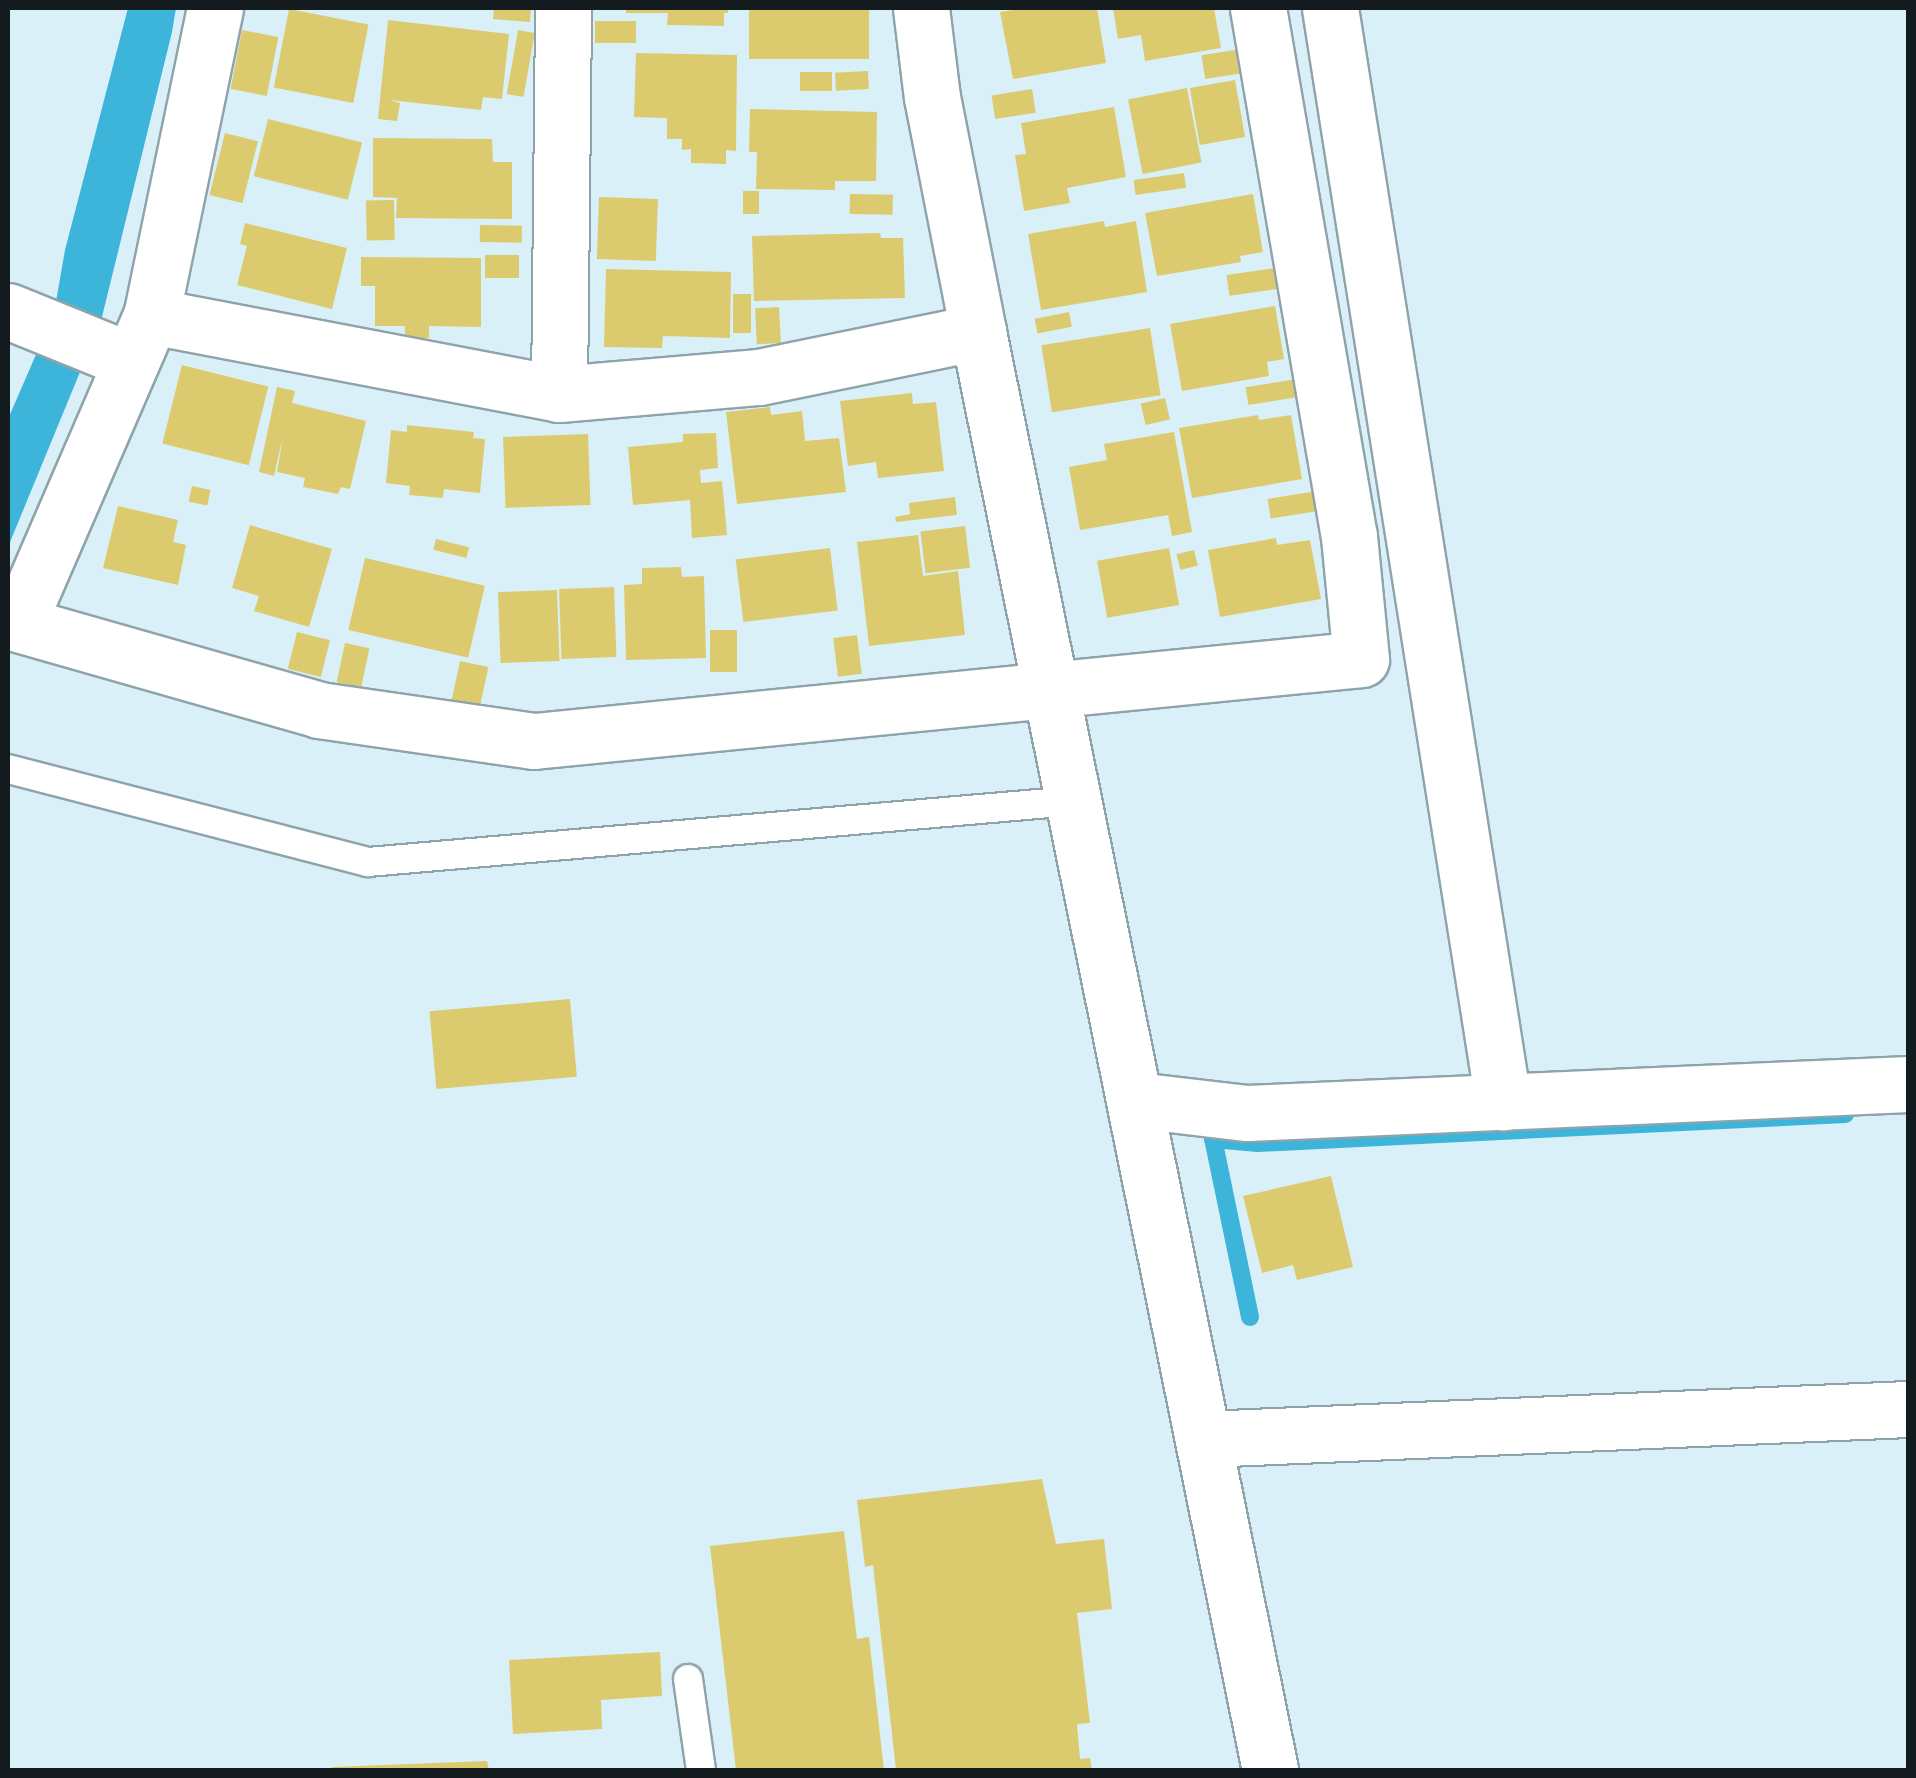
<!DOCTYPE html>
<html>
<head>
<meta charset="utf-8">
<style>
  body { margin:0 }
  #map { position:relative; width:1916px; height:1778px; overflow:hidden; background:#daf0f8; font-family:"DM Sans",sans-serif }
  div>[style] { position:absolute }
  .water>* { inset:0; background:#3db4d9 }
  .stream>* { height:18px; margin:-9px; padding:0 9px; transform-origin:9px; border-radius:9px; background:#3db4d9 }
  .building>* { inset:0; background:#dccb6e; transform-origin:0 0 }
  .roads { filter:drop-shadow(2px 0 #8fa3ab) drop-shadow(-2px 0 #8fa3ab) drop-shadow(0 2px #8fa3ab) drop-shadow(0 -2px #8fa3ab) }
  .service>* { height:28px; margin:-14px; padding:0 14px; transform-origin:14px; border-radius:14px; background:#fff }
  .minor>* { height:55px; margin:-27.5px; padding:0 27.5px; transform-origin:27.5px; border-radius:27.5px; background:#fff }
  .tertiary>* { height:55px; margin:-27.5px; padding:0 27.5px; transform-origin:27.5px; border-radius:27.5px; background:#fff }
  span { translate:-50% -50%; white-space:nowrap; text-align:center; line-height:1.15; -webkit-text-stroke:10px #daf0f8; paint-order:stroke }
  .frame { position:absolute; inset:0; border:10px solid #131b1e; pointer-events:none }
</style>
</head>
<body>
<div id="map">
  <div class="water">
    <i style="clip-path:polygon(128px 8px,176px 8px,172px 32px,101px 321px,8px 547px,8px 419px,54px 313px,65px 250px)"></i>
  </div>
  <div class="stream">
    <i style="left:1250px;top:1317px;width:182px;rotate:-101.7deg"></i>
    <i style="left:1213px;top:1139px;width:45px;rotate:5.1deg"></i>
    <i style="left:1258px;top:1143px;width:588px;rotate:-2.83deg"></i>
  </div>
  <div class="building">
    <i style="clip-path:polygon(494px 8px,531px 8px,530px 22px,493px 19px)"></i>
    <i style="clip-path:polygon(626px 8px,728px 8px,728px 13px,724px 13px,724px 26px,667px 25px,668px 13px,626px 13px)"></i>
    <i style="left:749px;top:8px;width:120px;height:51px"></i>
    <i style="clip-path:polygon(1027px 8px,1097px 8px,1106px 63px,1013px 79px,1000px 12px)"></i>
    <i style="clip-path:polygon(1113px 8px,1214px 8px,1221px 48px,1145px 61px,1141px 35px,1118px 39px)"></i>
    <i style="left:289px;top:9px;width:81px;height:80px;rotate:11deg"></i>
    <i style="clip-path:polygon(388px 20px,509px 34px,502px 99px,483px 97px,481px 110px,389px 100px,400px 103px,397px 121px,378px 119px)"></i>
    <i style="left:595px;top:21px;width:41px;height:22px"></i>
    <i style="left:242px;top:30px;width:37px;height:60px;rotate:11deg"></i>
    <i style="left:518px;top:30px;width:17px;height:65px;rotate:10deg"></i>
    <i style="left:1241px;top:49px;width:24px;height:40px;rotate:81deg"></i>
    <i style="clip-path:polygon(636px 53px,737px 55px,736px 151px,726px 150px,726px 164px,691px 163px,691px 149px,682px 150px,682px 139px,667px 139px,667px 118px,634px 117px)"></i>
    <i style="left:868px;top:71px;width:18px;height:33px;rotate:87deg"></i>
    <i style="left:832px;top:72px;width:19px;height:32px;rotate:90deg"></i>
    <i style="left:1235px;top:80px;width:58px;height:46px;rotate:80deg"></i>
    <i style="left:1187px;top:88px;width:76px;height:60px;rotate:79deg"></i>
    <i style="left:1032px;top:89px;width:24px;height:41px;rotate:81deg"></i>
    <i style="clip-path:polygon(1114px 107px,1126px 177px,1067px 188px,1070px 203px,1024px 211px,1015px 155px,1026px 154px,1021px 123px)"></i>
    <i style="clip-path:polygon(750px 109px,877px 112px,876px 181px,835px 181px,835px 190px,756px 189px,757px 152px,749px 152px)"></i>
    <i style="left:268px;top:119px;width:97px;height:59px;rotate:14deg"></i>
    <i style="left:225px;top:133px;width:34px;height:64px;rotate:14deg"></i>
    <i style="clip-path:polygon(373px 138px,492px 139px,493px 162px,512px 162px,512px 219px,396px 218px,397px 198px,373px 197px)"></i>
    <i style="left:1184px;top:173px;width:15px;height:51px;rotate:82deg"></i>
    <i style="left:743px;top:191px;width:16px;height:23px"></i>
    <i style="left:850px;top:194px;width:43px;height:20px;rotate:1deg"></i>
    <i style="clip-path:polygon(1253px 194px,1263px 252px,1240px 256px,1241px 262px,1157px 276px,1145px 213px)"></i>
    <i style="left:599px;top:197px;width:59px;height:62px;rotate:2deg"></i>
    <i style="left:394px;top:200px;width:40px;height:28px;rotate:89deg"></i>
    <i style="clip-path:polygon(1104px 221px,1105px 227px,1136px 221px,1147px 292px,1041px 310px,1028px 234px)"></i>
    <i style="clip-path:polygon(245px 223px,347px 248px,332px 309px,237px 285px,247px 246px,240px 244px)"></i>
    <i style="left:480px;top:225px;width:42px;height:17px;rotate:1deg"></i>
    <i style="clip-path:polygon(880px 233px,881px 238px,903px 238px,905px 298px,754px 301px,752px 236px)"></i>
    <i style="left:485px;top:255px;width:34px;height:23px"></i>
    <i style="clip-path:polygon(361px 257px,481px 258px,481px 327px,429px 326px,429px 338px,405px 339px,405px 326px,375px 326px,375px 286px,361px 286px)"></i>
    <i style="left:1276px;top:268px;width:21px;height:50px;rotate:82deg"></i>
    <i style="clip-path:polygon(606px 269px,731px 272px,730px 338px,663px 336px,662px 348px,604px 347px)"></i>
    <i style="left:733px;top:294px;width:18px;height:39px"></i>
    <i style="clip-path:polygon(1275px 306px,1284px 359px,1267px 362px,1269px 376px,1182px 391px,1170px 324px)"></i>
    <i style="left:779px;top:307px;width:36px;height:24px;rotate:87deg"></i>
    <i style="left:1069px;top:312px;width:15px;height:35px;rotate:79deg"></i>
    <i style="left:1150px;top:328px;width:68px;height:110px;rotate:81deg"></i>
    <i style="left:182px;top:365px;width:89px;height:81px;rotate:14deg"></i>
    <i style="left:1297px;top:379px;width:18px;height:52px;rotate:81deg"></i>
    <i style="clip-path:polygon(277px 387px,295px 391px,292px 403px,366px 421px,350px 489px,341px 487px,338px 494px,303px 487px,305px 478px,277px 472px,283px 436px,274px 476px,259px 472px)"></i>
    <i style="clip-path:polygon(912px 393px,913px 404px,936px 402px,944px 471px,878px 478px,876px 462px,848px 466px,840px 401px)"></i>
    <i style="left:1165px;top:398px;width:22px;height:25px;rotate:77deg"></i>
    <i style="clip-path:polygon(770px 407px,771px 415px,802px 411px,805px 441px,839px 438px,846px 492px,737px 504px,726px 412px)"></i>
    <i style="clip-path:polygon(1258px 415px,1259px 420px,1291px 415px,1302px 479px,1192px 498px,1179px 428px)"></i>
    <i style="clip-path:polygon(407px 425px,474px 432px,473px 438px,485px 439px,480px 493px,444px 489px,443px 498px,409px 495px,410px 486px,386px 483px,391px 430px,407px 432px)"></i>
    <i style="clip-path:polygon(1174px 432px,1192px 532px,1172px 536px,1168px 515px,1080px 530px,1069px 467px,1107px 460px,1104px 444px)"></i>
    <i style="clip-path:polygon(716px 433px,718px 468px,700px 470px,701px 483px,722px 481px,727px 535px,692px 538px,690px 500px,633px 505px,628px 447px,683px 442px,683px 434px)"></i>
    <i style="left:588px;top:434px;width:71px;height:85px;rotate:88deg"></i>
    <i style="left:192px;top:486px;width:19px;height:16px;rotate:12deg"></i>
    <i style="left:1317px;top:491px;width:20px;height:50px;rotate:81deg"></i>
    <i style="clip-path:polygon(955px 497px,957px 515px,896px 522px,895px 517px,910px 514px,909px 503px)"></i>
    <i style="clip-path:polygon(118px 506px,178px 520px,173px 542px,186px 545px,178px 585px,103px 568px)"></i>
    <i style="clip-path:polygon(250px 525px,332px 549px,309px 627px,254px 611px,259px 596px,232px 588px)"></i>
    <i style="left:965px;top:526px;width:42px;height:45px;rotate:83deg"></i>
    <i style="clip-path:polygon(918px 535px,923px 576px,958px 571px,965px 635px,869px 646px,857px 542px)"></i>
    <i style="clip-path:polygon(1276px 538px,1277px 545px,1310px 540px,1321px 599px,1220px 617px,1208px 550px)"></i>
    <i style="left:436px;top:539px;width:34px;height:11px;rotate:14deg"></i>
    <i style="left:830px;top:548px;width:63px;height:95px;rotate:83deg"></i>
    <i style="left:1169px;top:548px;width:58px;height:73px;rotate:80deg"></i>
    <i style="left:1194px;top:550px;width:16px;height:18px;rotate:76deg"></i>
    <i style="left:365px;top:558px;width:123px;height:74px;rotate:13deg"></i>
    <i style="clip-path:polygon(681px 567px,682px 577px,704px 576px,706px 658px,626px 660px,624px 585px,642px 584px,642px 568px)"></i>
    <i style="left:614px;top:587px;width:70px;height:55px;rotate:88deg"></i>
    <i style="left:557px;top:590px;width:71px;height:59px;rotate:88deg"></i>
    <i style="left:710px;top:630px;width:27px;height:42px"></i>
    <i style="left:297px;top:632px;width:34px;height:38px;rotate:14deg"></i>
    <i style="left:857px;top:635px;width:39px;height:24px;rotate:83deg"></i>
    <i style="left:345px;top:643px;width:25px;height:40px;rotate:12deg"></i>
    <i style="left:460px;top:661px;width:29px;height:44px;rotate:12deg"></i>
    <i style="left:570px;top:999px;width:78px;height:141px;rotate:85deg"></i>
    <i style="clip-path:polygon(1331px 1176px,1353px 1267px,1297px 1280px,1293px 1265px,1262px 1273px,1243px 1196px)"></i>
    <i style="clip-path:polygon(1042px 1479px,1056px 1544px,1104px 1539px,1112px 1609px,1077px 1613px,1090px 1723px,1077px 1724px,1080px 1759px,1090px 1758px,1092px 1770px,896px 1770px,873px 1565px,865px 1567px,857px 1500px)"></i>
    <i style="clip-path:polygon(844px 1531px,857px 1639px,869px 1637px,884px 1770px,736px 1770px,710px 1546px)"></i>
    <i style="clip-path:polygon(660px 1652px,662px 1696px,601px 1700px,602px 1729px,513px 1734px,509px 1660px)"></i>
    <i style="clip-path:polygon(487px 1761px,489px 1770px,332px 1770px,332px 1767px)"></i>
  </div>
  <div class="roads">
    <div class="service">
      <i style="left:8px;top:769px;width:372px;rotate:14.5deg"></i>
      <i style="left:368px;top:862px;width:708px;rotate:-4.95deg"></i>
      <i style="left:688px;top:1679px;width:92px;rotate:81.9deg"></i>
    </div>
    <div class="minor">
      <i style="left:215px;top:8px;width:315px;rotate:101.7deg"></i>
      <i style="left:151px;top:316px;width:335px;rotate:113.4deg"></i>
      <i style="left:18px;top:624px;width:313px;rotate:15.9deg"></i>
      <i style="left:319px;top:710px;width:217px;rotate:8.2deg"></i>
      <i style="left:534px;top:741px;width:831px;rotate:-5.66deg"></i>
      <i style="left:1361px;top:659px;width:123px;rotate:-95.6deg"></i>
      <i style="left:1349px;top:537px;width:537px;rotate:-99.76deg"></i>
      <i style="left:1330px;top:8px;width:1108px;rotate:81.01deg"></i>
      <i style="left:8px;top:311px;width:133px;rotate:22.1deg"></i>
      <i style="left:151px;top:316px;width:415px;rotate:10.8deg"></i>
      <i style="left:559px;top:394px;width:201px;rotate:-4.9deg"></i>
      <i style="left:759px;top:377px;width:224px;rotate:-11.6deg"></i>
      <i style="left:559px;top:394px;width:386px;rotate:-89.4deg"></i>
      <i style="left:1136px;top:1100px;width:112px;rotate:6.7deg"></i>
      <i style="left:1247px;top:1113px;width:662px;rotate:-2.51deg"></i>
      <i style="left:1204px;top:1439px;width:705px;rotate:-2.44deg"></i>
    </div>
    <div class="tertiary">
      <i style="left:921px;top:8px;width:90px;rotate:83deg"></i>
      <i style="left:932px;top:97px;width:239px;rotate:78.9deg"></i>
      <i style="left:978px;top:332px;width:1467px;rotate:78.52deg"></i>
    </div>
  </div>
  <div class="frame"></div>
</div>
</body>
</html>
